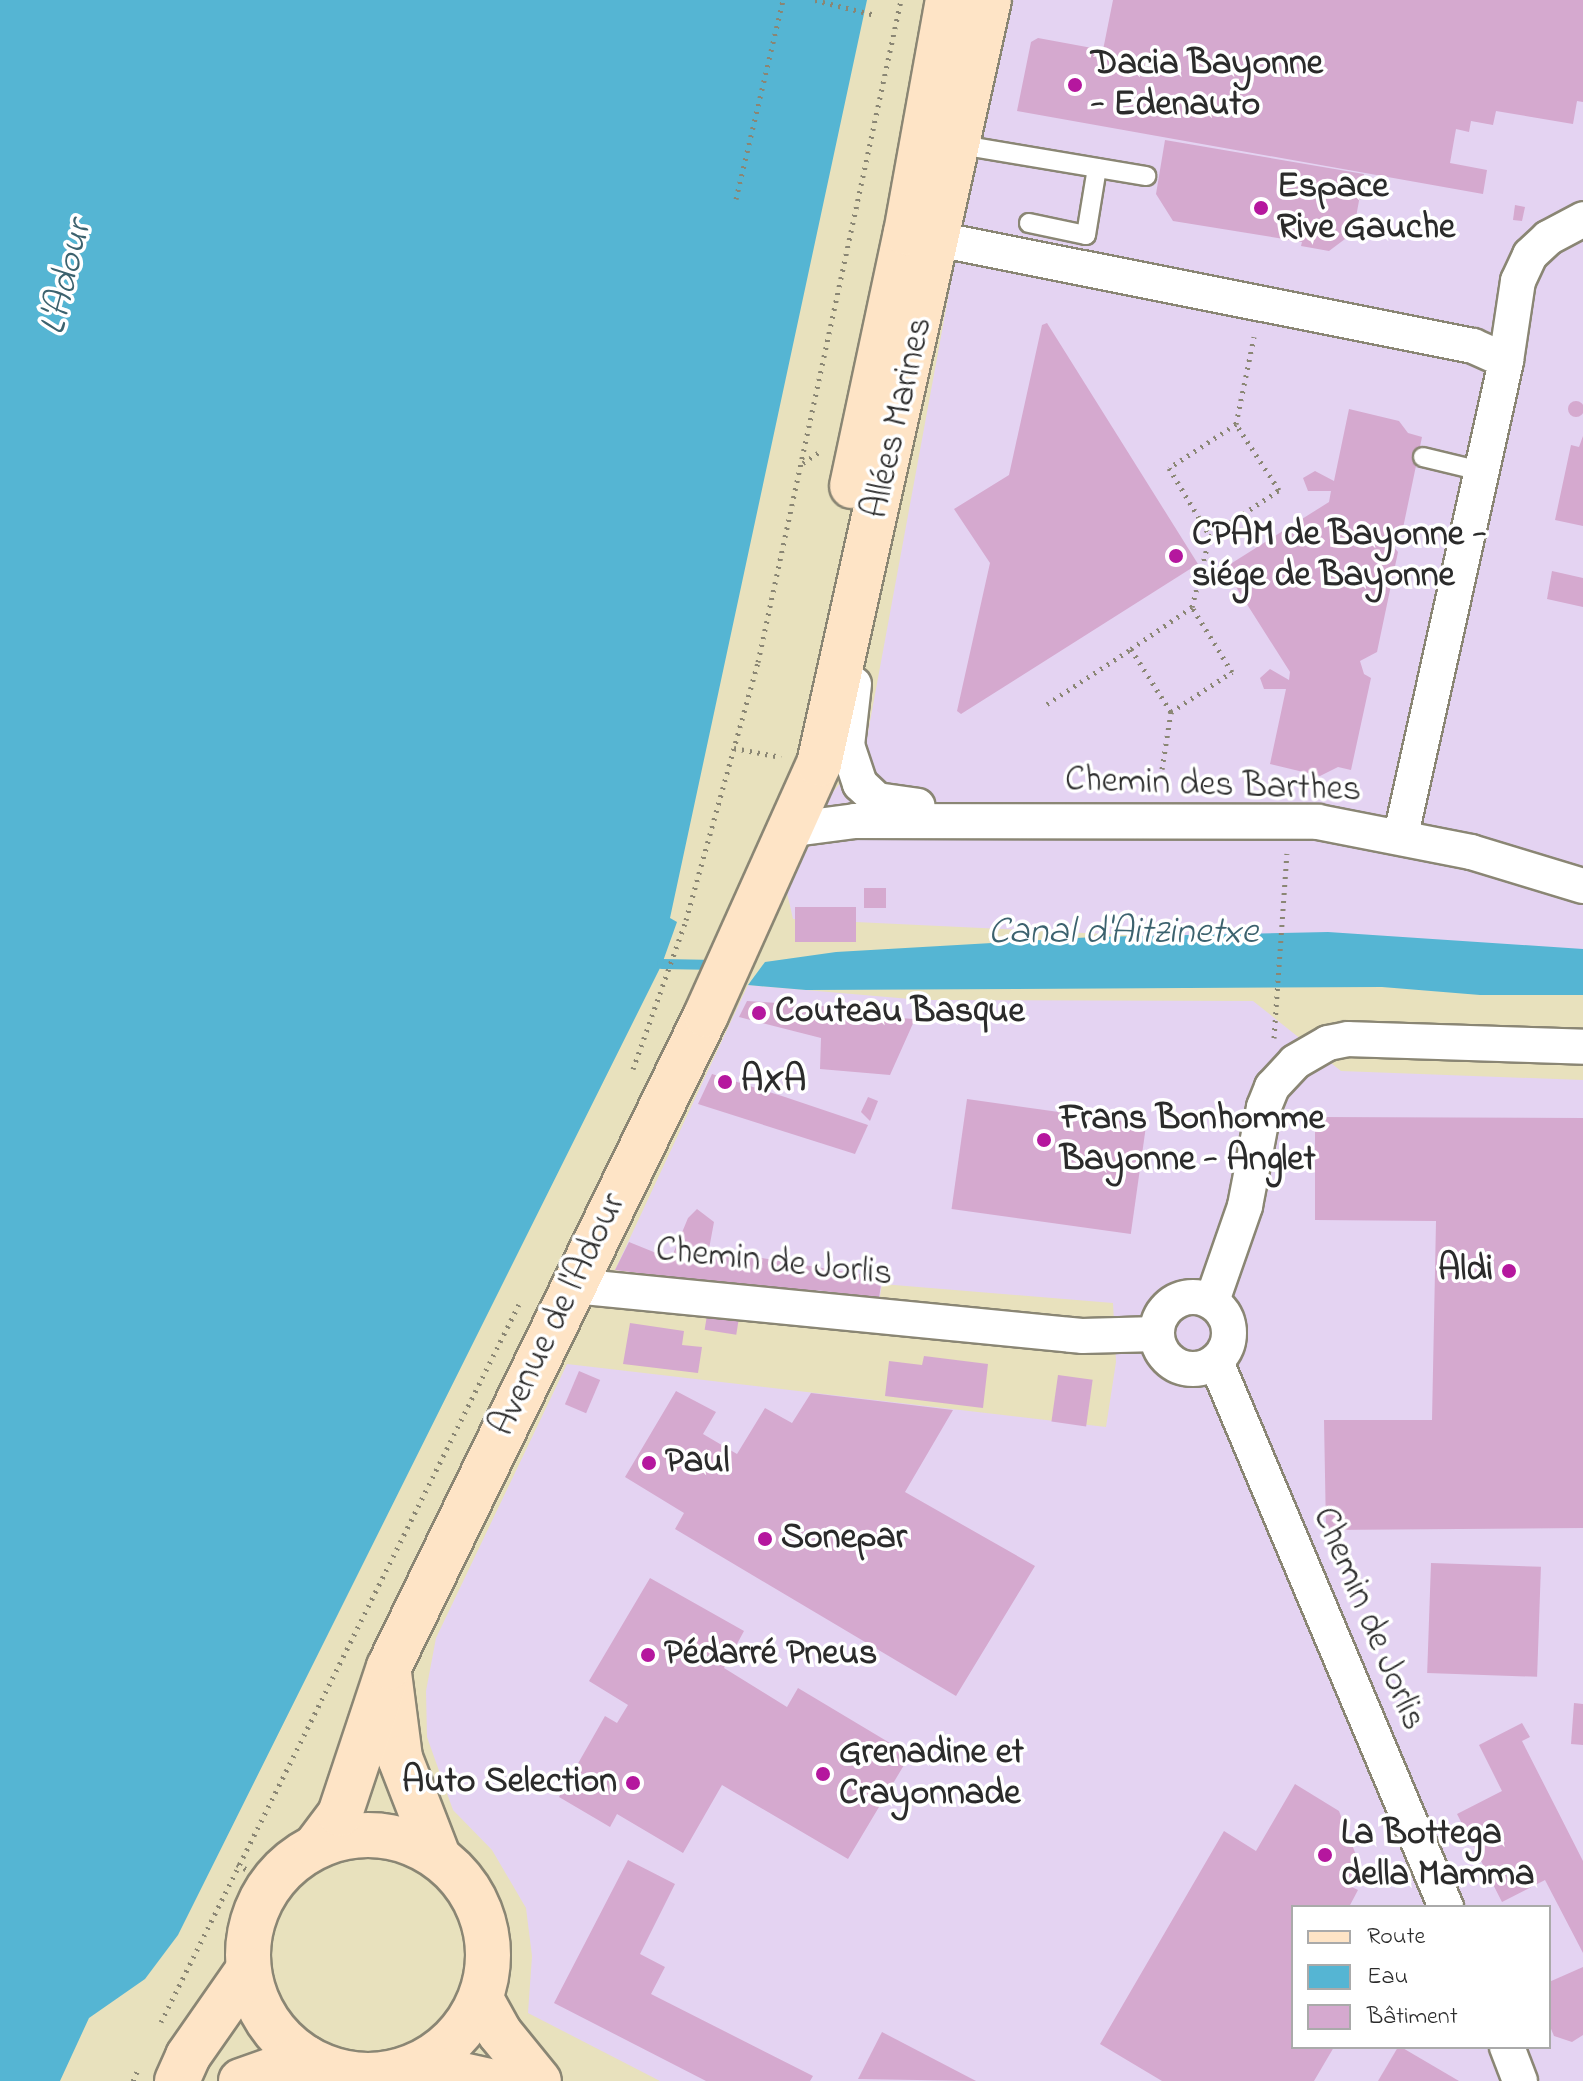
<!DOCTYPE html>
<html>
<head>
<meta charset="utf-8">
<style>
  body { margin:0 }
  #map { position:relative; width:1583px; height:2081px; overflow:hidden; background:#e8e1bd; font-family:"Indie Flower",sans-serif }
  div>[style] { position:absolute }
  .built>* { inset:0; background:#e4d3f2 }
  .water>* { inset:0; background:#55b5d3 }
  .stream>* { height:10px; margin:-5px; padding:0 5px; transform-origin:5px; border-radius:5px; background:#55b5d3 }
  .building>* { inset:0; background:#d5a9cf; transform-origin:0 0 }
  .round { border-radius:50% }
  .path>* { height:5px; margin-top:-2.5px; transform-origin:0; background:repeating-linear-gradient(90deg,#8a8674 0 2px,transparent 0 8px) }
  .roads { filter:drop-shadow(2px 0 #8a8674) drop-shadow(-2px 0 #8a8674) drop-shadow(0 2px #8a8674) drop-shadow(0 -2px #8a8674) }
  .lane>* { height:18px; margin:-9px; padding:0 9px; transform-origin:9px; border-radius:9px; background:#fff }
  .street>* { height:34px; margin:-17px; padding:0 17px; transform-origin:17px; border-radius:17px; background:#fff }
  .street>.ring { margin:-17px; padding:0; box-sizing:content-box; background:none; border:34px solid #fff; border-radius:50% }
  .secondary>* { height:44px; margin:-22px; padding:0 22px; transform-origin:22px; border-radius:22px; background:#fee4c6 }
  .secondary>.ring { margin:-22px; padding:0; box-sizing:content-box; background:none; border:44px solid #fee4c6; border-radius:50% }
  .dots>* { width:22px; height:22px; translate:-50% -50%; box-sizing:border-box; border:4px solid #fff; border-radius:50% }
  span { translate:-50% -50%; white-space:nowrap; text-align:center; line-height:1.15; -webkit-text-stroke:7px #fff; paint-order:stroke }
  .poi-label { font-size:36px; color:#2b2b2b; font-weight:700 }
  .left { translate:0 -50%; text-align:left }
  .right { translate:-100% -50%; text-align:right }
  .street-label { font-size:36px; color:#2b2b2b }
  .water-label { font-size:38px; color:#3c626e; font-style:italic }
  .legend { position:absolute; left:1291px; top:1905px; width:260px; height:144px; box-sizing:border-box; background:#fff; border:2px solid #aaa; margin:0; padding:10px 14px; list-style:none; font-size:24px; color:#2b2b2b }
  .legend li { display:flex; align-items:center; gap:16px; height:40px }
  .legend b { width:40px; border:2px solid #aaa }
</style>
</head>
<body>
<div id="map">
  <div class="built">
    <i style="clip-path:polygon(1003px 0,1583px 0,1583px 957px,793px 919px,779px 858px,864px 754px)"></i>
    <i style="clip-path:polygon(evenodd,748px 985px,922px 1000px,1253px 1001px,1341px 1071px,1583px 1080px,1583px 2081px,660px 2081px,528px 2013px,532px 1956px,526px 1908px,492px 1850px,453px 1810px,427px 1737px,426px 1691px,436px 1638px,567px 1364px,1106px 1427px,1116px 1362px,1113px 1303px,882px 1284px,879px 1302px,615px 1270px,748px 985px,1293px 1907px,1549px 1907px,1549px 2047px,1293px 2047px,1293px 1907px)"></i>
  </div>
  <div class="water">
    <i style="clip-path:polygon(0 0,867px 0,670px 918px,677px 922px,662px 964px,178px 1935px,145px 1979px,89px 2018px,60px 2081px,0 2081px)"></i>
    <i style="clip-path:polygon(1328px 932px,1583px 949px,1583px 995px,1480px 995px,1382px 987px,806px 990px,748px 985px,765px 962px,836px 952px,1094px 937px)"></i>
  </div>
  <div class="stream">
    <i style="left:662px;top:964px;width:55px;rotate:1deg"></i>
  </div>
  <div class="building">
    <i style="clip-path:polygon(1113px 0,1583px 0,1583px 102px,1577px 101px,1573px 124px,1496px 111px,1493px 125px,1471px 121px,1469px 132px,1456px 129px,1450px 163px,1487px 170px,1483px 194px,1017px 111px,1031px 42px,1038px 38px,1103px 50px)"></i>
    <i style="clip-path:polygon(1165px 140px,1364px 174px,1353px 233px,1329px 251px,1301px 246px,1302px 242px,1173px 221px,1156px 194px)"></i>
    <i style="clip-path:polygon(1515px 205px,1525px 207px,1522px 221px,1513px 220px)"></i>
    <i style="clip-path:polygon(1047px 323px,1198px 564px,961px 714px,957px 711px,990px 563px,954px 509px,1009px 475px,1042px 325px)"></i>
    <i class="round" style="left:1568px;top:401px;width:16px;height:16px"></i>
    <i style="clip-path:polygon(1349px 409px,1399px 421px,1408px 433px,1422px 437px,1403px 528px,1386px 538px,1398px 552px,1377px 652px,1360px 661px,1364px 674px,1371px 678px,1351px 770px,1338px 767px,1320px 776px,1270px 764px,1286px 689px,1264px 689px,1260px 678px,1270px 669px,1289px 680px,1290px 672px,1224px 568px,1329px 502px,1331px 491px,1308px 491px,1303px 478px,1315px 471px,1334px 481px)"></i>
    <i style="clip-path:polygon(1583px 436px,1583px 526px,1555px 520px,1571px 445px,1579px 447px)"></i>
    <i style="clip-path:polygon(1552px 571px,1583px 578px,1583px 607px,1547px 599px)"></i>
    <i style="left:864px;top:888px;width:22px;height:20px"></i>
    <i style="left:795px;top:907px;width:61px;height:35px"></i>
    <i style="clip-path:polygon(747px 1001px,825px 1006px,825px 1013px,915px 1019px,890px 1075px,820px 1069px,821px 1038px,739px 1017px)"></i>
    <i style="clip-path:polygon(712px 1074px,785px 1097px,868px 1125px,855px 1154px,698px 1104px)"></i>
    <i style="clip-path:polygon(868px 1097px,878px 1101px,870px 1121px,861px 1112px)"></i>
    <i style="left:967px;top:1099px;width:181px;height:111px;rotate:8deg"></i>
    <i style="clip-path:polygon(1315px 1117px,1583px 1118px,1583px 1528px,1326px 1530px,1324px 1420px,1432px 1420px,1436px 1221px,1315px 1220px)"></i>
    <i style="clip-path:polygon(697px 1209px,714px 1222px,709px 1249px,882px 1278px,879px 1298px,816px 1290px,815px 1295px,615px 1270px,629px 1242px,671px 1259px,688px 1218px)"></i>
    <i style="left:707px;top:1315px;width:32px;height:15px;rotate:9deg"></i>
    <i style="clip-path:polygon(630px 1323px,684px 1331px,682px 1345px,702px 1347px,698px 1373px,623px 1364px)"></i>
    <i style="clip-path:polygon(924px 1356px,988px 1364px,983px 1408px,885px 1396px,889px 1361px,922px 1365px)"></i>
    <i style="left:579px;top:1371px;width:23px;height:36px;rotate:23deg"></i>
    <i style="left:1058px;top:1375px;width:35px;height:47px;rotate:8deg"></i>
    <i style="clip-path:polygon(676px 1391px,716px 1412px,703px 1434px,737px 1454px,765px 1408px,792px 1423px,811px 1393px,953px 1410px,905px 1492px,1035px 1566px,956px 1696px,675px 1529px,684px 1513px,625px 1477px)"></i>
    <i style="left:1431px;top:1563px;width:110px;height:110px;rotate:2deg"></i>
    <i style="clip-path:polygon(650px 1578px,744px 1631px,724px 1668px,787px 1707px,798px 1688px,910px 1755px,848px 1859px,722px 1785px,683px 1853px,617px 1814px,610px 1827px,559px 1797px,605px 1716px,617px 1723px,628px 1705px,589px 1681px)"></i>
    <i style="clip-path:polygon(1574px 1703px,1583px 1704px,1583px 1745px,1571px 1744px)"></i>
    <i style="clip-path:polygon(1522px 1723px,1530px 1737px,1522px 1741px,1583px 1861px,1583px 1953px,1545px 1880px,1502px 1902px,1457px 1814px,1502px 1791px,1479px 1745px)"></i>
    <i style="clip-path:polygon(1295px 1784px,1339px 1811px,1361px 1868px,1350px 1886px,1358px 1890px,1349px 1907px,1293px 1907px,1293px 2047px,1334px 2047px,1314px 2081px,1162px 2081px,1100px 2044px,1224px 1831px,1256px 1851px)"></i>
    <i style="clip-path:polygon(628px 1860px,675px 1884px,640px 1954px,665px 1967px,651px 1994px,813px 2076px,810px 2081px,706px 2081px,554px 2003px)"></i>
    <i style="clip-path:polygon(1583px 1967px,1583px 2035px,1572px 2042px,1554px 2036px,1549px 2024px,1549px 1982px)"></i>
    <i style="clip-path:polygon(882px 2032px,976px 2081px,858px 2079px)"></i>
    <i style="clip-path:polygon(1398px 2047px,1401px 2047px,1459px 2081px,1378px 2081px)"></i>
  </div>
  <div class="path">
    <i style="left:815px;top:0;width:62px;rotate:14deg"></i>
    <i style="left:736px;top:199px;width:204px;rotate:-76.7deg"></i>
    <i style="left:1236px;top:424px;width:80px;rotate:146.7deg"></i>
    <i style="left:1169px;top:468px;width:79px;rotate:58.9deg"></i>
    <i style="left:1210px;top:536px;width:83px;rotate:-33.7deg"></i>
    <i style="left:1279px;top:490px;width:79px;rotate:-123.1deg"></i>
    <i style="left:1236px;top:424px;width:89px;rotate:-78.3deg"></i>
    <i style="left:803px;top:463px;width:22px;rotate:-34deg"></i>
    <i style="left:1192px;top:607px;width:73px;rotate:-75.8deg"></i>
    <i style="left:1047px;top:704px;width:100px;rotate:-33.2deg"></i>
    <i style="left:734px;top:748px;width:48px;rotate:10.8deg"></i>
    <i style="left:1162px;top:769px;width:58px;rotate:-81deg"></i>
    <i style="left:1171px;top:712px;width:73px;rotate:-33.3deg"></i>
    <i style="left:1232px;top:672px;width:76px;rotate:-121.6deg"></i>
    <i style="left:1192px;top:607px;width:74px;rotate:145.5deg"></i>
    <i style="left:1131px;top:649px;width:75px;rotate:57.6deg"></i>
    <i style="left:1274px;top:1038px;width:185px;rotate:-86deg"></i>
    <i style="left:633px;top:1069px;width:158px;rotate:-70.4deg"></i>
    <i style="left:686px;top:920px;width:268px;rotate:-74.4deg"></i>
    <i style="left:758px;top:662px;width:677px;rotate:-77.81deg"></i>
    <i style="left:237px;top:1864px;width:38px;rotate:30deg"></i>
    <i style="left:161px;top:2022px;width:802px;rotate:-63.5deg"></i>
    <i style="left:133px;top:2081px;width:15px;rotate:-67deg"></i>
  </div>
  <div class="roads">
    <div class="lane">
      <i style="left:955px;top:144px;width:194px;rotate:9.5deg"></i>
      <i style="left:1029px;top:223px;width:58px;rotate:11.9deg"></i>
      <i style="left:1086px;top:235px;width:68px;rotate:-80.7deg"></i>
      <i style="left:1423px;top:457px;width:60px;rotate:13.6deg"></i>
    </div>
    <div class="street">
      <i style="left:912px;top:234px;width:572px;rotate:11.29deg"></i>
      <i style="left:1473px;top:346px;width:36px;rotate:24deg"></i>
      <i style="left:854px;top:684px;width:61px;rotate:96.5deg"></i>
      <i style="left:847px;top:745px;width:41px;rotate:71.6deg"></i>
      <i style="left:860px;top:784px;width:23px;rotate:43deg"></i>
      <i style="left:877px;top:800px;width:41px;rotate:8.3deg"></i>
      <i style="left:787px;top:830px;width:69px;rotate:-7.5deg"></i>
      <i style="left:855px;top:821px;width:463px;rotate:0.1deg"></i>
      <i style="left:1318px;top:822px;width:156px;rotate:11.1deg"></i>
      <i style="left:1471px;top:852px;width:117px;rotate:16.9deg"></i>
      <i style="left:1401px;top:835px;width:485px;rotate:-77.5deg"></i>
      <i style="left:1506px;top:361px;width:81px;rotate:-81.5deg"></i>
      <i style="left:1518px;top:281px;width:29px;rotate:-65deg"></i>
      <i style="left:1530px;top:255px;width:25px;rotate:-43deg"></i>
      <i style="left:1548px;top:238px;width:40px;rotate:-28deg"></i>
      <i style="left:574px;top:1286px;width:510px;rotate:5.62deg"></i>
      <i style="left:1082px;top:1336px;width:75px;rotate:-1.5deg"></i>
      <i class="ring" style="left:1157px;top:1297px;width:38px;height:38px"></i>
      <i style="left:1212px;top:1301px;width:101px;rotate:-70.8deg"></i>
      <i style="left:1245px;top:1206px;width:101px;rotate:-79.1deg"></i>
      <i style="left:1264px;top:1107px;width:22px;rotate:-68deg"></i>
      <i style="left:1272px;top:1087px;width:34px;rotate:-47deg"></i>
      <i style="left:1295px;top:1062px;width:38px;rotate:-30deg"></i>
      <i style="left:1328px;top:1043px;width:20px;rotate:-11deg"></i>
      <i style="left:1348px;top:1039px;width:235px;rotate:1.9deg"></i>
      <i style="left:1216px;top:1362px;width:592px;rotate:67.12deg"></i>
      <i style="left:1507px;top:2047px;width:36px;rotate:69deg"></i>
    </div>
    <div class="secondary">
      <i style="left:852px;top:486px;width:259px;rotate:-78deg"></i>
      <i style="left:906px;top:233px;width:237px;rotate:-79.8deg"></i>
      <i style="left:389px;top:1673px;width:86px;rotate:82.6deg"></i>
      <i style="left:400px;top:1758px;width:105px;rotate:68.8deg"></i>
      <i class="ring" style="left:248px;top:1835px;width:196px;height:196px"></i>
      <i style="left:316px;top:1846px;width:40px;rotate:-53deg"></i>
      <i style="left:340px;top:1814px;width:155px;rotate:-71.6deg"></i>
      <i style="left:389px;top:1667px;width:725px;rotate:-64.07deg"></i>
      <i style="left:706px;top:1015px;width:275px;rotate:-65.8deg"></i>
      <i style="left:819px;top:764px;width:783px;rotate:-77.46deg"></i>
      <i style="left:481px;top:1999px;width:38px;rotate:61deg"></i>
      <i style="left:499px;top:2032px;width:63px;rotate:50.8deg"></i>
      <i style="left:417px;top:2065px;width:74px;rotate:12.5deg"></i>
      <i style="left:177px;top:2081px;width:27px;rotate:-66deg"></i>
      <i style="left:188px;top:2056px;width:105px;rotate:-55.1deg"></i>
      <i style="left:241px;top:2081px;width:69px;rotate:-19.5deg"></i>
    </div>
  </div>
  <div class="dots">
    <i style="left:1075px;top:85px;background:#b5179e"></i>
    <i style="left:1261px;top:208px;background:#b5179e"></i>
    <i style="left:1176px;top:556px;background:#b5179e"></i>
    <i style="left:759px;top:1013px;background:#b5179e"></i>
    <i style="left:725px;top:1082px;background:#b5179e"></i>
    <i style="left:1044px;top:1140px;background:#b5179e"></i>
    <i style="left:1509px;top:1271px;background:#b5179e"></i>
    <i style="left:649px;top:1463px;background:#b5179e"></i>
    <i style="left:765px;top:1539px;background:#b5179e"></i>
    <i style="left:648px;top:1655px;background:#b5179e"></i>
    <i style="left:823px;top:1774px;background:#b5179e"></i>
    <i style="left:633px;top:1783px;background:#b5179e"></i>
    <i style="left:1325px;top:1855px;background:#b5179e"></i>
  </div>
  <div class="poi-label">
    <span class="left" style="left:1091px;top:85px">Dacia Bayonne<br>- Edenauto</span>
    <span class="left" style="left:1277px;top:208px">Espace<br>Rive Gauche</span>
    <span class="left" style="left:1192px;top:556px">CPAM de Bayonne -<br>siége de Bayonne</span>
    <span class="left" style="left:775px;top:1013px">Couteau Basque</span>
    <span class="left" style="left:741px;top:1082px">AXA</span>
    <span class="left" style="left:1060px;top:1140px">Frans Bonhomme<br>Bayonne - Anglet</span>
    <span class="right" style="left:1493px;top:1271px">Aldi</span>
    <span class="left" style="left:665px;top:1463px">Paul</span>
    <span class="left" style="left:781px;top:1539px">Sonepar</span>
    <span class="left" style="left:664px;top:1655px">Pédarré Pneus</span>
    <span class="left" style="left:839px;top:1774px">Grenadine et<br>Crayonnade</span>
    <span class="right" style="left:617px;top:1783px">Auto Selection</span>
    <span class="left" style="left:1341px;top:1855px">La Bottega<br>della Mamma</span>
  </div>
  <div class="street-label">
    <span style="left:899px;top:418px;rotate:-77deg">Allées Marines</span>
    <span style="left:1213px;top:786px;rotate:2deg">Chemin des Barthes</span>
    <span style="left:774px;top:1263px;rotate:6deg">Chemin de Jorlis</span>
    <span style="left:559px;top:1315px;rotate:-64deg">Avenue de l'Adour</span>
    <span style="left:1368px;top:1619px;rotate:67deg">Chemin de Jorlis</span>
  </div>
  <div class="water-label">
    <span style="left:68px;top:278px;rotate:-76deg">L'Adour</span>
    <span style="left:1123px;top:934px">Canal d'Aitzinetxe</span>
  </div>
  <ul class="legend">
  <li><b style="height:10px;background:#fee4c6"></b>Route</li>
  <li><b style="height:22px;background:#55b5d3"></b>Eau</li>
  <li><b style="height:22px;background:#d5a9cf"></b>Bâtiment</li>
  </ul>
</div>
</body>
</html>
